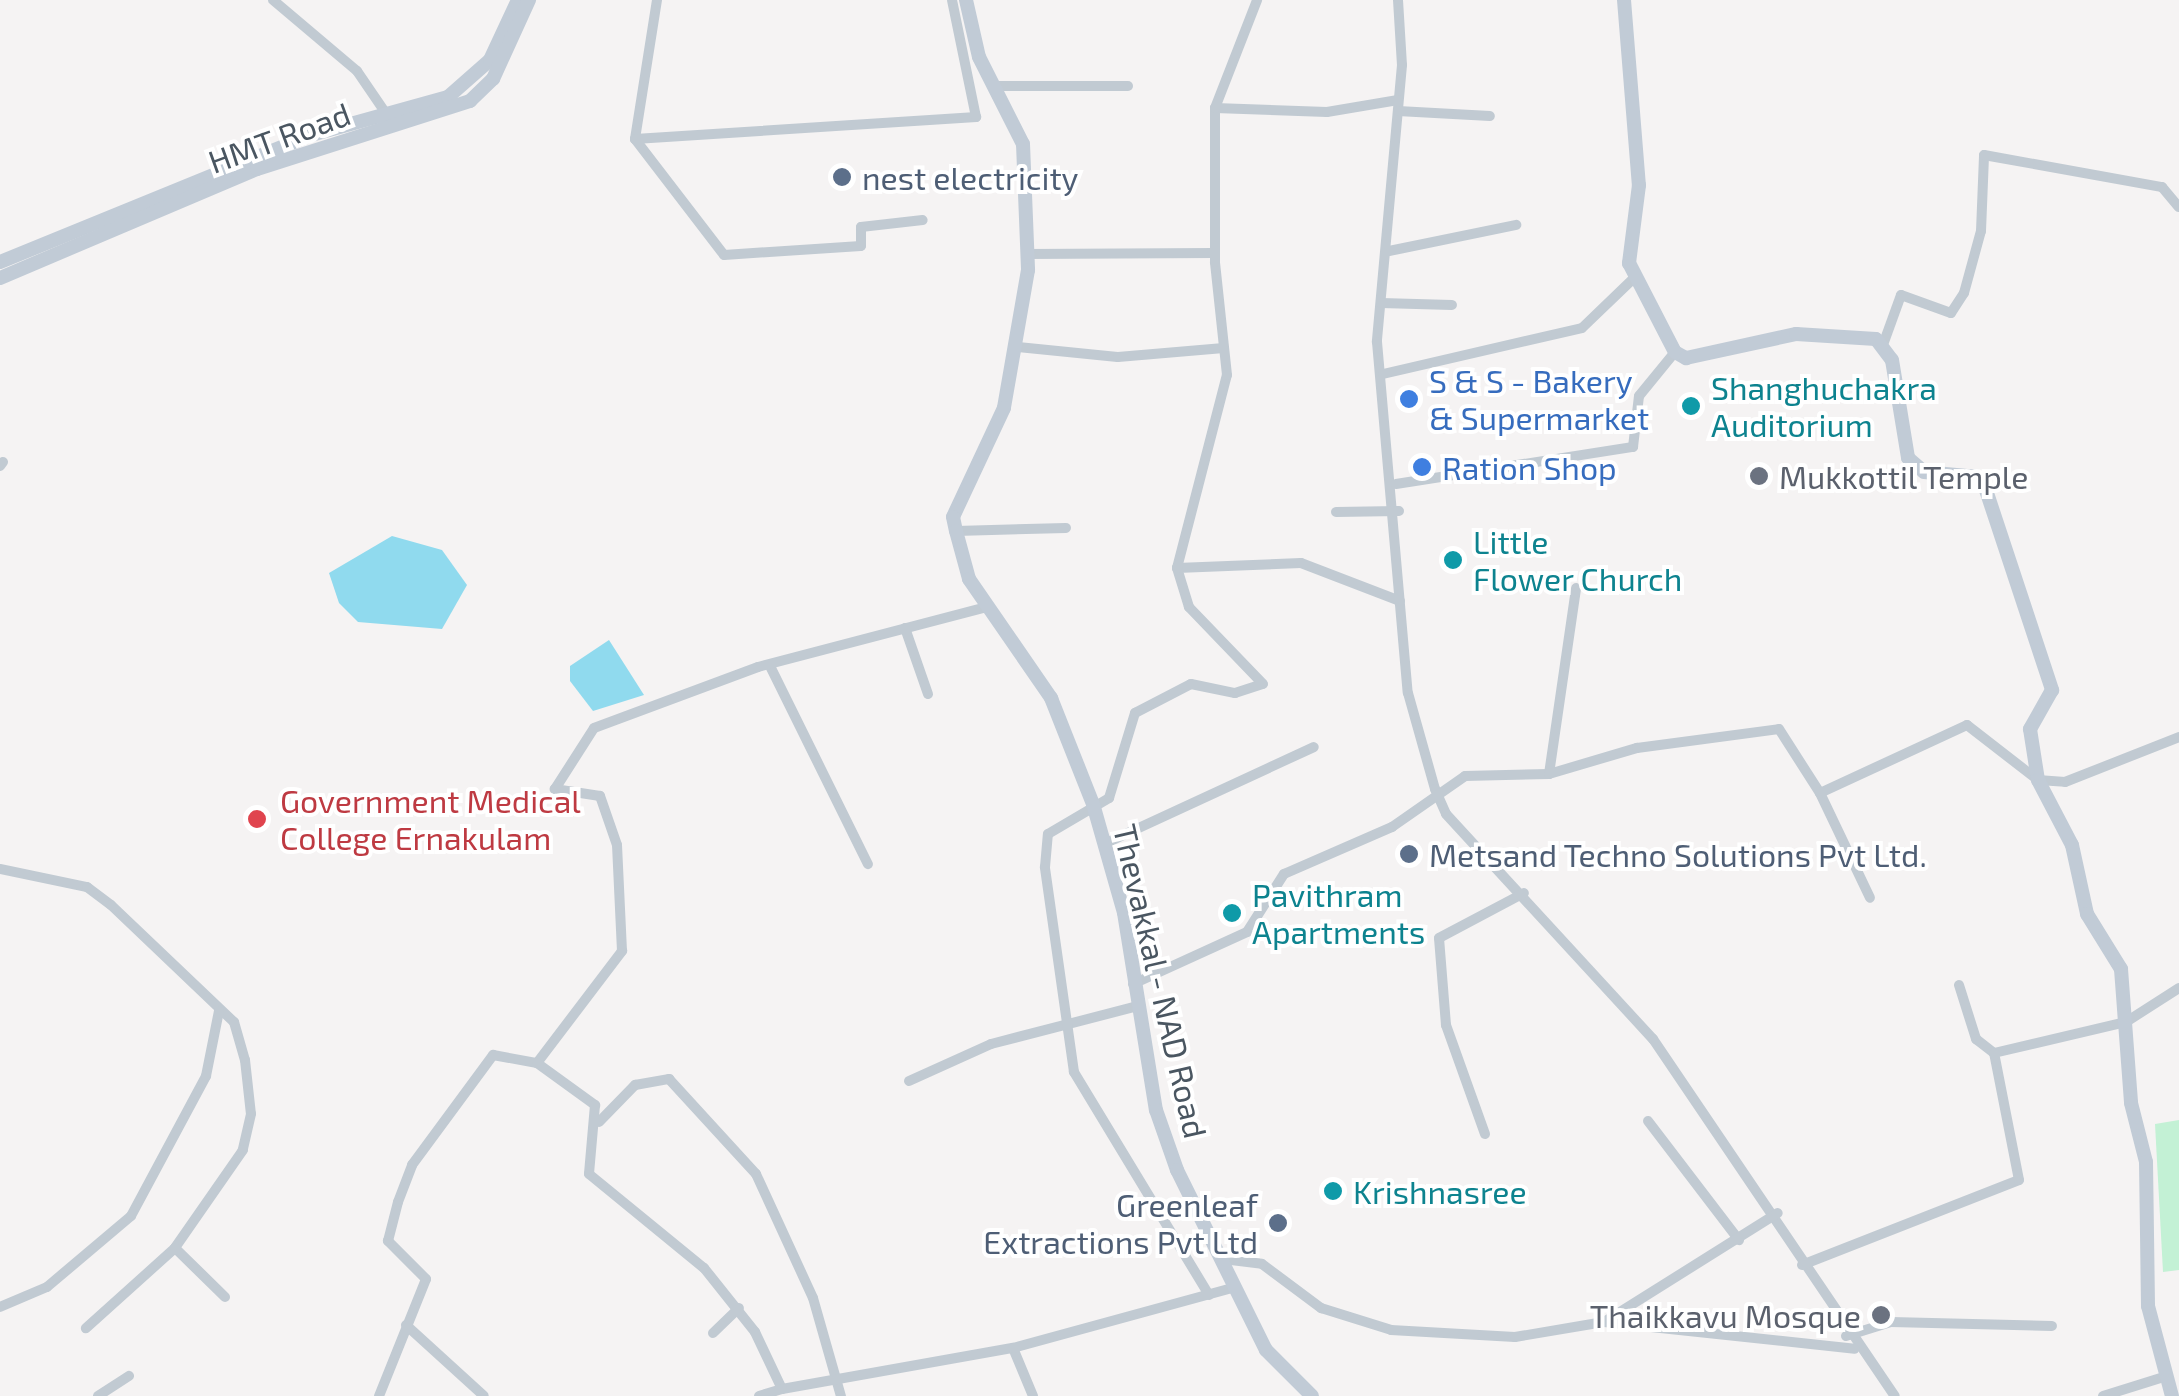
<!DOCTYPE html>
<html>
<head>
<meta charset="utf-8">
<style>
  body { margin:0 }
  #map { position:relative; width:2179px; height:1396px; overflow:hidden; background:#f5f3f3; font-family:"Exo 2",sans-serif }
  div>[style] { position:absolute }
  .green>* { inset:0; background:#c3f1d5 }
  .water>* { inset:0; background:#90daee }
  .street>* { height:10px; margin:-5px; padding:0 5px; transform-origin:5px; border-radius:5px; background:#c1cad2 }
  .secondary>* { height:14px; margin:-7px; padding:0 7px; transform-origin:7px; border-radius:7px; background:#c1cbd6 }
  .dots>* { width:28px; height:28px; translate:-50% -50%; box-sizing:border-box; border:5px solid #fff; border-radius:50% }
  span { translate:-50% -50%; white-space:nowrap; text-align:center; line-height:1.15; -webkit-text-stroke:8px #fff; paint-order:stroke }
  .street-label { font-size:32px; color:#4a5661 }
  .service-label { font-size:32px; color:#4e5e75 }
  .left { translate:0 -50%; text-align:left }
  .right { translate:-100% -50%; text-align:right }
  .shop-label { font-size:32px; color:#366cbe }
  .culture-label { font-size:32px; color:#0d838f }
  .worship-label { font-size:32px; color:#5b616d }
  .health-label { font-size:32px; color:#be3a42 }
</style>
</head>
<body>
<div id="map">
  <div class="green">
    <i style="clip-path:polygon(2179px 1120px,2179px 1270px,2163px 1272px,2155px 1124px)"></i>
  </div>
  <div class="water">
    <i style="clip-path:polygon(392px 536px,442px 550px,467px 585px,442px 629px,358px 622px,339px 603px,329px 573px)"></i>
    <i style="clip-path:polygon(609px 640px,644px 695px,593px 711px,570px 681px,570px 666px)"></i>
  </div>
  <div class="street">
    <i style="left:273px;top:0;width:110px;rotate:40.2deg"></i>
    <i style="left:357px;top:71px;width:53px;rotate:55.7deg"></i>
    <i style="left:657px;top:0;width:141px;rotate:99deg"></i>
    <i style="left:635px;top:139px;width:342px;rotate:-3.7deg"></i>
    <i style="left:976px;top:117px;width:119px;rotate:-101.6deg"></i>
    <i style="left:1398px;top:0;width:65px;rotate:86.5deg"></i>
    <i style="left:1402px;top:65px;width:278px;rotate:95.2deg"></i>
    <i style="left:1377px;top:342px;width:352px;rotate:85deg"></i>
    <i style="left:1408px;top:693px;width:100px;rotate:74.3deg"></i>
    <i style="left:1435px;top:789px;width:27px;rotate:66deg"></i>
    <i style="left:1446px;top:814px;width:306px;rotate:47.4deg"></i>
    <i style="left:1653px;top:1039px;width:431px;rotate:55.9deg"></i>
    <i style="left:994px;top:86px;width:134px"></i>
    <i style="left:1215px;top:108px;width:112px;rotate:2deg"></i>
    <i style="left:1327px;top:112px;width:72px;rotate:-9.6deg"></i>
    <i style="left:1398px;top:111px;width:92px;rotate:3.1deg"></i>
    <i style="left:635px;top:139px;width:146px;rotate:52.5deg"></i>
    <i style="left:724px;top:255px;width:137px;rotate:-3.8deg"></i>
    <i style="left:861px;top:246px;width:19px;rotate:-90deg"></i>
    <i style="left:861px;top:227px;width:62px;rotate:-6.4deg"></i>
    <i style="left:1389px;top:251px;width:130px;rotate:-11.6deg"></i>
    <i style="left:1026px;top:254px;width:188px;rotate:-0.3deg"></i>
    <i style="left:1381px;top:303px;width:71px;rotate:1.6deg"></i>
    <i style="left:1884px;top:342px;width:50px;rotate:-70.1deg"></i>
    <i style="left:1901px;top:295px;width:53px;rotate:19.8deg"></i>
    <i style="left:1951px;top:313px;width:24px;rotate:-57deg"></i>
    <i style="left:1964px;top:293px;width:64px;rotate:-74.7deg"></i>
    <i style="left:1981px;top:231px;width:76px;rotate:-87.7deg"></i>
    <i style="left:1984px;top:155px;width:181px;rotate:10.2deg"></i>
    <i style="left:2162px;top:187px;width:26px;rotate:50deg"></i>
    <i style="left:1018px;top:347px;width:100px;rotate:5.7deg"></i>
    <i style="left:1118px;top:357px;width:106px;rotate:-4.9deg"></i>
    <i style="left:1383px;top:374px;width:204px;rotate:-13deg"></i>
    <i style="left:1582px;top:328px;width:72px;rotate:-43.9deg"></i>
    <i style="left:0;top:466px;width:5px;rotate:-53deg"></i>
    <i style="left:1396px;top:484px;width:240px;rotate:-8.9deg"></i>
    <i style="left:1633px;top:447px;width:51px;rotate:-83.3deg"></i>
    <i style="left:1639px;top:396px;width:57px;rotate:-50.7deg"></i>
    <i style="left:1336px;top:512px;width:63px;rotate:-0.9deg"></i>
    <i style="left:956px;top:531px;width:110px;rotate:-1.6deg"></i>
    <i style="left:1177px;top:568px;width:124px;rotate:-2.3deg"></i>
    <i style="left:1301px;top:563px;width:106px;rotate:21deg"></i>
    <i style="left:905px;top:628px;width:70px;rotate:70.8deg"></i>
    <i style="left:770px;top:666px;width:221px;rotate:63.7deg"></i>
    <i style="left:1549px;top:774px;width:188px;rotate:-81.7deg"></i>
    <i style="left:1820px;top:793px;width:116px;rotate:64.5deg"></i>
    <i style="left:1104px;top:844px;width:231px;rotate:-24.8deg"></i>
    <i style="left:0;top:869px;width:89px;rotate:11.7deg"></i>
    <i style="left:87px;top:887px;width:30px;rotate:37deg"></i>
    <i style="left:111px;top:905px;width:170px;rotate:43.6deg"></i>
    <i style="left:234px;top:1022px;width:40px;rotate:74deg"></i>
    <i style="left:245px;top:1060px;width:54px;rotate:83.7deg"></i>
    <i style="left:251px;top:1114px;width:37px;rotate:103deg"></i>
    <i style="left:243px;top:1150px;width:119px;rotate:124.8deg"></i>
    <i style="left:175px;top:1248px;width:120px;rotate:138deg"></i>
    <i style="left:1133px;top:984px;width:125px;rotate:-24.5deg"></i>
    <i style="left:1247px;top:932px;width:69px;rotate:-57.5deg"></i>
    <i style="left:1284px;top:874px;width:118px;rotate:-23.5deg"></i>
    <i style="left:1392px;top:827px;width:89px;rotate:-34.9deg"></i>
    <i style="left:1465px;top:776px;width:84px;rotate:-1.4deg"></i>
    <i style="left:1549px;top:774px;width:92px;rotate:-16.5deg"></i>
    <i style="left:1637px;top:748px;width:143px;rotate:-7.6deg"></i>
    <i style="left:1779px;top:729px;width:76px;rotate:57.4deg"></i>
    <i style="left:1820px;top:793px;width:162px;rotate:-24.8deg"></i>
    <i style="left:1967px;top:725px;width:90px;rotate:37.8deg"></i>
    <i style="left:2038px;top:780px;width:27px;rotate:4deg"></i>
    <i style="left:2065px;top:782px;width:123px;rotate:-21.5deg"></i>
    <i style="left:1959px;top:985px;width:57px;rotate:72.5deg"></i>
    <i style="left:1976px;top:1039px;width:23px;rotate:38deg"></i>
    <i style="left:1994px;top:1053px;width:136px;rotate:-13.2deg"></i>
    <i style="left:2126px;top:1022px;width:63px;rotate:-32.7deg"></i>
    <i style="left:537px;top:1063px;width:141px;rotate:-52.8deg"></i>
    <i style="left:622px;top:951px;width:106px;rotate:-92.7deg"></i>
    <i style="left:617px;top:845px;width:52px;rotate:-109.1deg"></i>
    <i style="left:600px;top:796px;width:46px;rotate:-171.2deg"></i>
    <i style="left:555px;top:789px;width:72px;rotate:-57.4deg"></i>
    <i style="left:594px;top:728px;width:175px;rotate:-20.4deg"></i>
    <i style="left:758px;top:667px;width:237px;rotate:-14.7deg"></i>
    <i style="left:909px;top:1081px;width:90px;rotate:-24.3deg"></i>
    <i style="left:991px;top:1044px;width:152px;rotate:-14.5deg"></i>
    <i style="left:1648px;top:1121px;width:150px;rotate:52.6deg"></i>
    <i style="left:599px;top:1122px;width:52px;rotate:-45.8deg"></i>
    <i style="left:635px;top:1085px;width:35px;rotate:-10deg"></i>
    <i style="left:669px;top:1079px;width:129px;rotate:47.5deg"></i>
    <i style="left:756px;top:1174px;width:136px;rotate:65.3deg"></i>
    <i style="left:813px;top:1298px;width:102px;rotate:74.1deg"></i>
    <i style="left:1485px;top:1134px;width:116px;rotate:-109.7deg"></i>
    <i style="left:1446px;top:1025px;width:87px;rotate:-94.6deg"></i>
    <i style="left:1439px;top:938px;width:96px;rotate:-27.9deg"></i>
    <i style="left:175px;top:1248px;width:70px;rotate:44.4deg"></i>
    <i style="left:1223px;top:1259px;width:39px;rotate:7deg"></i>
    <i style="left:1262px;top:1264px;width:74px;rotate:36.7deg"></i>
    <i style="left:1321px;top:1308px;width:73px;rotate:17.4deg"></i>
    <i style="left:1391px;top:1330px;width:124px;rotate:3.2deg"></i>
    <i style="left:1515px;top:1337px;width:90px;rotate:-9.6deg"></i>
    <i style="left:1604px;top:1322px;width:205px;rotate:-32.1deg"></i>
    <i style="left:1802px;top:1265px;width:233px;rotate:-21.4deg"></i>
    <i style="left:2019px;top:1180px;width:129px;rotate:-101.1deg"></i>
    <i style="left:1209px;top:1295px;width:261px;rotate:-121.2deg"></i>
    <i style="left:1074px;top:1072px;width:207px;rotate:-98.1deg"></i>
    <i style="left:1045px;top:867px;width:33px;rotate:-85deg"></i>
    <i style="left:1048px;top:834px;width:71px;rotate:-30.5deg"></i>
    <i style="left:1109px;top:798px;width:89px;rotate:-73deg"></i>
    <i style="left:1135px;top:713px;width:63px;rotate:-27.4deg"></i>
    <i style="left:1191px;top:684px;width:45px;rotate:11.6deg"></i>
    <i style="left:1235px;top:693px;width:29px;rotate:-18deg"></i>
    <i style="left:1263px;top:684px;width:107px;rotate:-133.9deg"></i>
    <i style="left:1189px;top:607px;width:41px;rotate:-107.1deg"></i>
    <i style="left:1177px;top:568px;width:199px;rotate:-75.5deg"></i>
    <i style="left:1227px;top:375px;width:114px;rotate:-96.1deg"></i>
    <i style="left:1215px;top:262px;width:154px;rotate:-90deg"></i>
    <i style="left:1215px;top:108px;width:116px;rotate:-68.7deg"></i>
    <i style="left:0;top:1307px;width:51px;rotate:-23.1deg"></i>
    <i style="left:47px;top:1287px;width:110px;rotate:-40.2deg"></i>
    <i style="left:131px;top:1216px;width:159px;rotate:-61.8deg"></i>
    <i style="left:206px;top:1076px;width:66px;rotate:-78.7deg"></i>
    <i style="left:1604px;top:1322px;width:252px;rotate:6.1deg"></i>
    <i style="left:406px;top:1325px;width:105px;rotate:42.3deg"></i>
    <i style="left:713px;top:1333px;width:36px;rotate:-44deg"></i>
    <i style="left:1846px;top:1336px;width:47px;rotate:-17.3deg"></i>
    <i style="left:1891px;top:1322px;width:161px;rotate:1.4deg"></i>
    <i style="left:1013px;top:1348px;width:52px;rotate:67.4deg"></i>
    <i style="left:98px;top:1396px;width:37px;rotate:-33deg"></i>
    <i style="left:379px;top:1396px;width:126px;rotate:-68.1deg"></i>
    <i style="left:426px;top:1279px;width:54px;rotate:-135deg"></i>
    <i style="left:388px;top:1241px;width:40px;rotate:-75.6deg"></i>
    <i style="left:398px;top:1202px;width:40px;rotate:-69deg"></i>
    <i style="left:412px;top:1165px;width:137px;rotate:-53.6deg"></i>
    <i style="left:493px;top:1055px;width:45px;rotate:10.3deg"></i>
    <i style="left:537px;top:1063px;width:72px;rotate:35.9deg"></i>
    <i style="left:595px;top:1105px;width:69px;rotate:95deg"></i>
    <i style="left:589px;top:1174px;width:149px;rotate:39.3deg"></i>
    <i style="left:704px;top:1268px;width:82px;rotate:51.4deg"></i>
    <i style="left:755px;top:1332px;width:63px;rotate:64.7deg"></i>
    <i style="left:782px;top:1389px;width:235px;rotate:-10.1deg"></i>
    <i style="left:1013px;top:1348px;width:231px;rotate:-15.3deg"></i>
    <i style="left:759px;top:1396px;width:24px;rotate:-17deg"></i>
    <i style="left:2103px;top:1396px;width:67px;rotate:-17.4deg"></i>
  </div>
  <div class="secondary">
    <i style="left:966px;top:0;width:58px;rotate:77.2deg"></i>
    <i style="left:979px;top:57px;width:97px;rotate:63.2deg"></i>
    <i style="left:1023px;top:144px;width:126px;rotate:87.7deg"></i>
    <i style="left:1028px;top:270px;width:140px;rotate:99.9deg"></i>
    <i style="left:1004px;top:408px;width:120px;rotate:115.1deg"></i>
    <i style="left:953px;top:517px;width:14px;rotate:78deg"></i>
    <i style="left:956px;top:531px;width:50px;rotate:74.8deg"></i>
    <i style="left:969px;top:579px;width:145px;rotate:55.4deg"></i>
    <i style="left:1051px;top:698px;width:114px;rotate:68.4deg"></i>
    <i style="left:1093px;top:804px;width:113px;rotate:74.1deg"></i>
    <i style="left:1124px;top:913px;width:200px;rotate:80.8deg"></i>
    <i style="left:1156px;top:1110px;width:64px;rotate:70.7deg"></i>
    <i style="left:1177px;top:1170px;width:201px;rotate:63.7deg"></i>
    <i style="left:1266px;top:1350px;width:65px;rotate:45deg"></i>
    <i style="left:1624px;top:0;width:186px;rotate:85.4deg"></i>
    <i style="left:1639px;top:185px;width:79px;rotate:97.3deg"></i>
    <i style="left:1629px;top:263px;width:100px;rotate:62.7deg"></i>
    <i style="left:1675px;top:352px;width:13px;rotate:29deg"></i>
    <i style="left:1686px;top:358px;width:113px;rotate:-12.3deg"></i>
    <i style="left:1796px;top:334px;width:80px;rotate:3.6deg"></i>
    <i style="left:1876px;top:339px;width:26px;rotate:53deg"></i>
    <i style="left:1892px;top:360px;width:99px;rotate:80.7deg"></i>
    <i style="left:1908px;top:458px;width:21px;rotate:41deg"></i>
    <i style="left:1924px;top:472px;width:54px;rotate:5.3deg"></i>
    <i style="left:1978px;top:477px;width:15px;rotate:58deg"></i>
    <i style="left:1986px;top:490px;width:211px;rotate:71.7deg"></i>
    <i style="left:2052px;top:690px;width:45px;rotate:119.4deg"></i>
    <i style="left:2030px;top:729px;width:52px;rotate:81.1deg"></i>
    <i style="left:2038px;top:780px;width:73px;rotate:62.4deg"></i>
    <i style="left:2072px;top:845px;width:71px;rotate:77.7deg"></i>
    <i style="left:2087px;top:914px;width:65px;rotate:58.3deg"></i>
    <i style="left:2121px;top:969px;width:134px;rotate:85.7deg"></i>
    <i style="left:2131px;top:1103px;width:61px;rotate:75.7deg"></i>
    <i style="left:2146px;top:1162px;width:144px;rotate:89.2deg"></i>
    <i style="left:2148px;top:1306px;width:93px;rotate:75.1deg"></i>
    <i style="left:0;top:262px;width:336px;rotate:-22.2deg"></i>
    <i style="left:311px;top:135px;width:142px;rotate:-15.5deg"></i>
    <i style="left:448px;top:97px;width:56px;rotate:-41.4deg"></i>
    <i style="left:490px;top:60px;width:66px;rotate:-65deg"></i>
    <i style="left:0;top:278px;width:279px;rotate:-23deg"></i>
    <i style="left:257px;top:169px;width:224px;rotate:-17.7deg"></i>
    <i style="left:470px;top:101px;width:32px;rotate:-44deg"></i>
    <i style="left:493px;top:79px;width:87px;rotate:-65.5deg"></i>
  </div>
  <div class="dots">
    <i style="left:842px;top:177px;background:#5c6f8a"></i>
    <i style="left:1409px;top:399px;background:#3f7fe0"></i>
    <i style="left:1691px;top:406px;background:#0f9aa8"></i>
    <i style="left:1422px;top:467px;background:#3f7fe0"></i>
    <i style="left:1759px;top:476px;background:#6b7280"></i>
    <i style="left:1453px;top:560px;background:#0f9aa8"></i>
    <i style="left:257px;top:819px;background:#e0444e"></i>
    <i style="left:1409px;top:854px;background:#5c6f8a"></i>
    <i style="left:1232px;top:913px;background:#0f9aa8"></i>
    <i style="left:1333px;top:1191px;background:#0f9aa8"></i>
    <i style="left:1278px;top:1223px;background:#5c6f8a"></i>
    <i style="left:1881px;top:1315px;background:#6b7280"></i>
  </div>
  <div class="street-label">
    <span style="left:279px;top:137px;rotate:-20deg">HMT Road</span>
    <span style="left:1161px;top:981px;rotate:77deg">Thevakkal - NAD Road</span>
  </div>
  <div class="service-label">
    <span class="left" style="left:862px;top:177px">nest electricity</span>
    <span class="left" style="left:1429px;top:854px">Metsand Techno Solutions Pvt Ltd.</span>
    <span class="right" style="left:1258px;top:1223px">Greenleaf<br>Extractions Pvt Ltd</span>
  </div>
  <div class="shop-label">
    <span class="left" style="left:1429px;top:399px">S &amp; S - Bakery<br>&amp; Supermarket</span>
    <span class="left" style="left:1442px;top:467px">Ration Shop</span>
  </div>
  <div class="culture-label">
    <span class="left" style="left:1711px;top:406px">Shanghuchakra<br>Auditorium</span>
    <span class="left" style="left:1473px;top:560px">Little<br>Flower Church</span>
    <span class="left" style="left:1252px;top:913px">Pavithram<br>Apartments</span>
    <span class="left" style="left:1353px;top:1191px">Krishnasree</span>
  </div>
  <div class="worship-label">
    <span class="left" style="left:1779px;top:476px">Mukkottil Temple</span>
    <span class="right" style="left:1861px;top:1315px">Thaikkavu Mosque</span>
  </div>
  <div class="health-label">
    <span class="left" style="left:280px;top:819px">Government Medical<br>College Ernakulam</span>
  </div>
</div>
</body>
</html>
